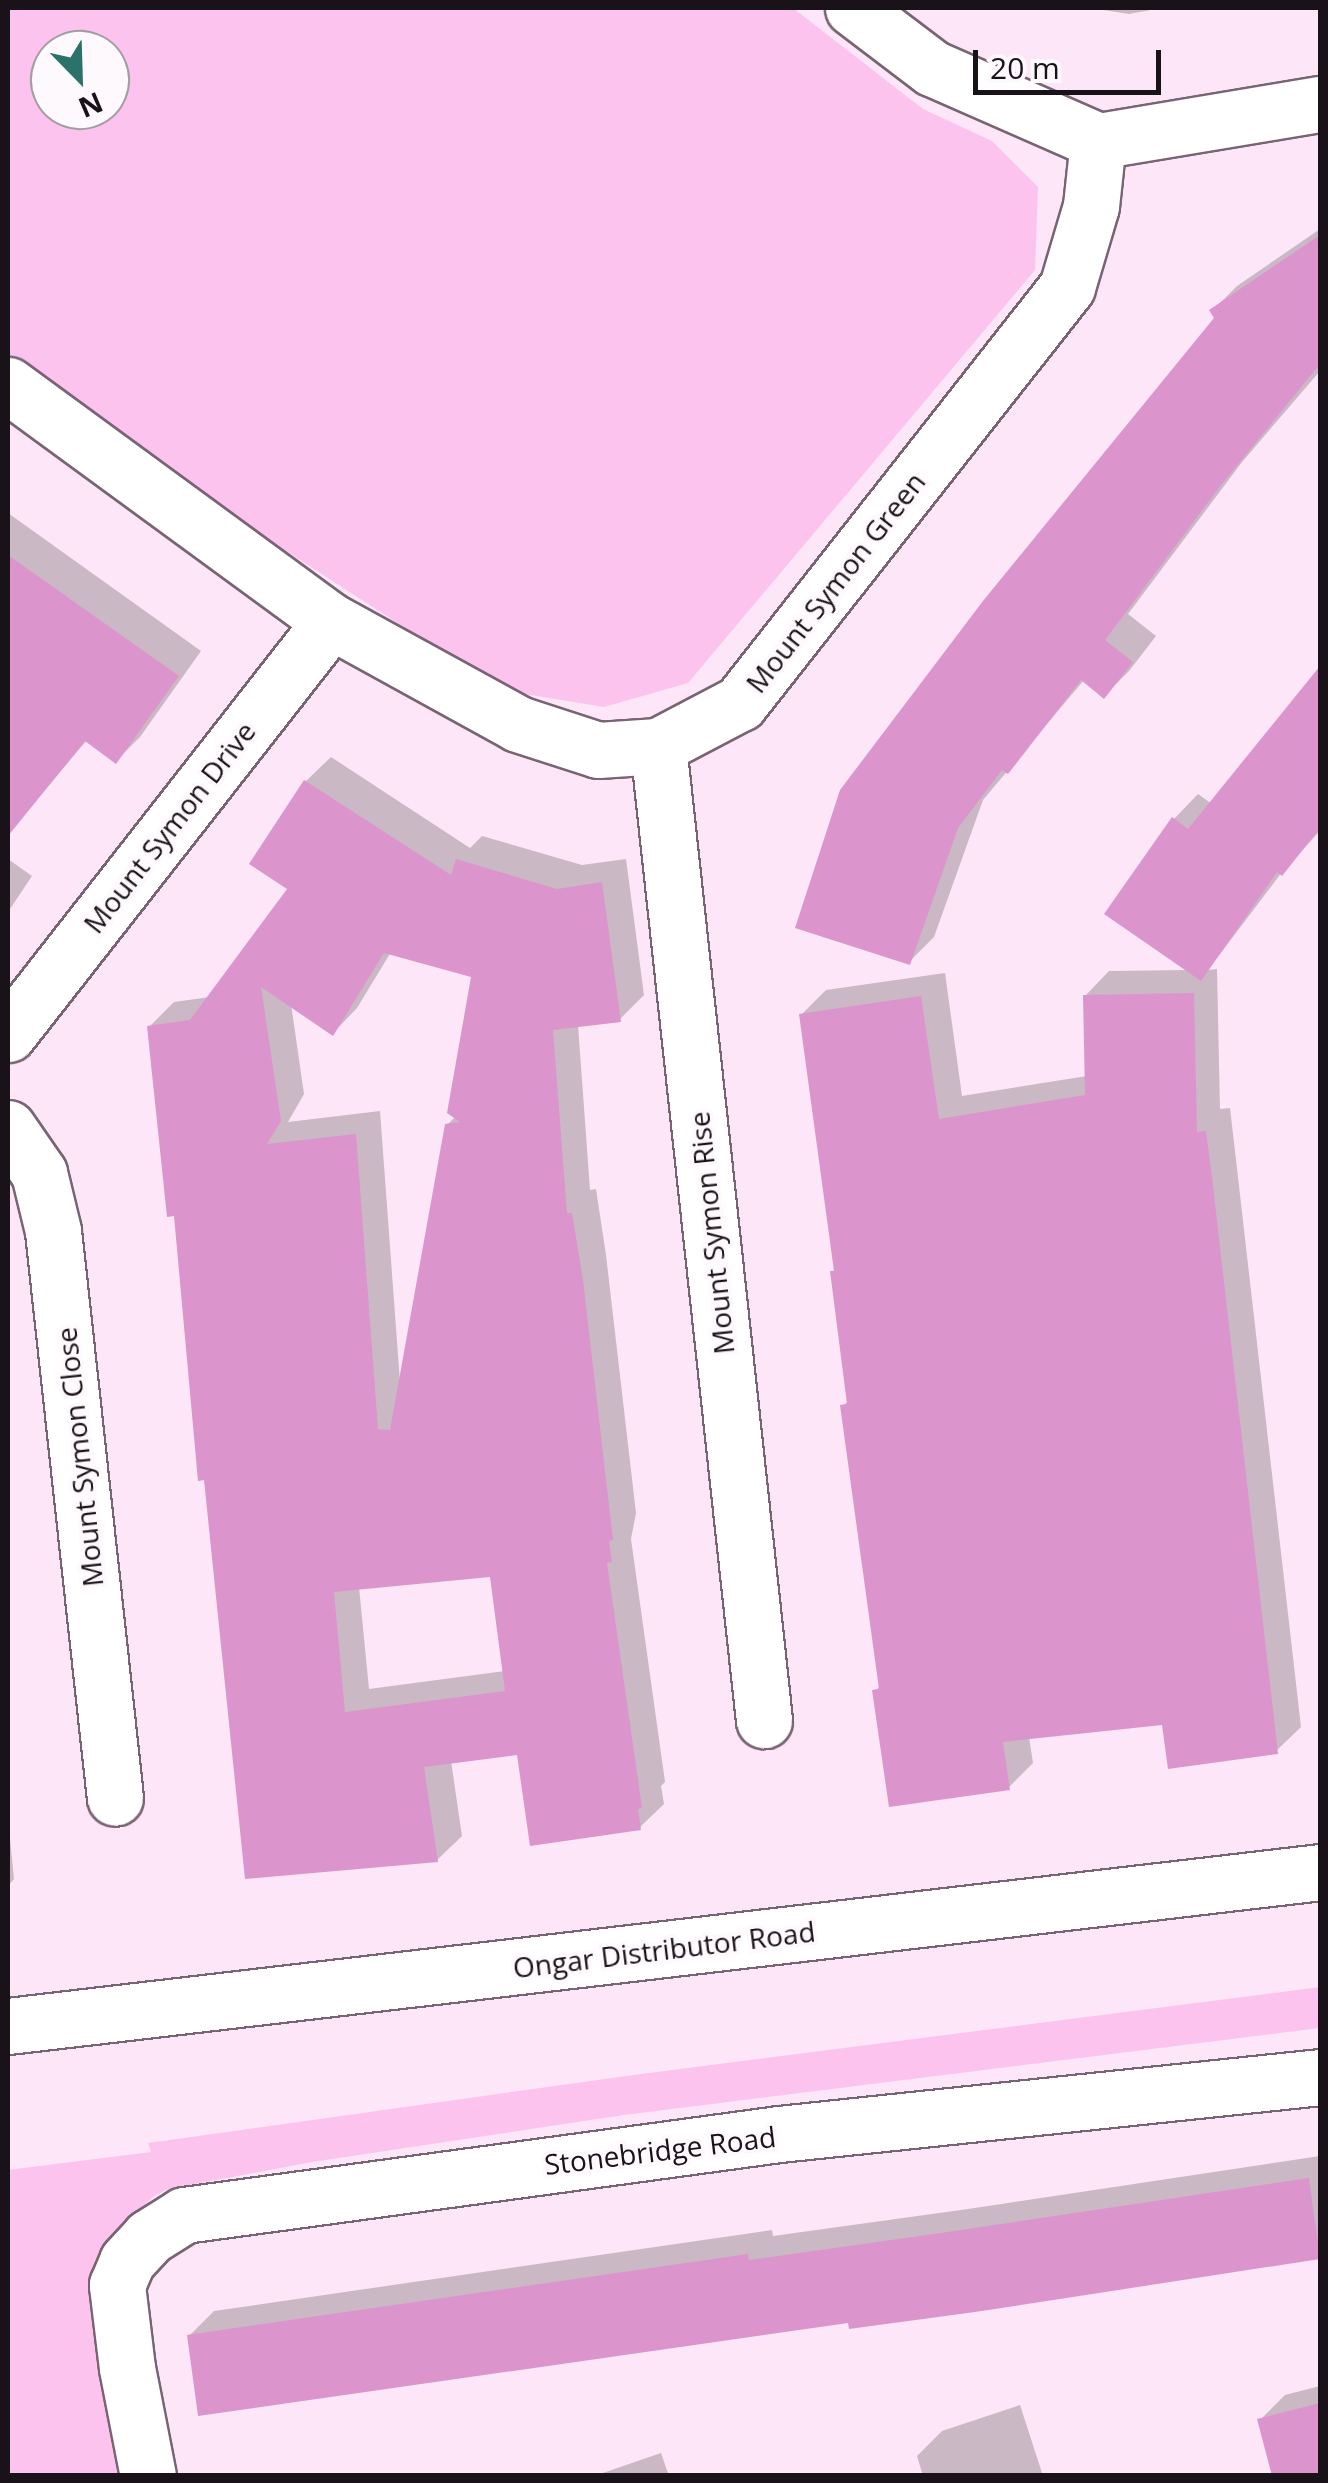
<!DOCTYPE html>
<html>
<head>
<meta charset="utf-8">
<style>
  body { margin:0 }
  #map { position:relative; width:1328px; height:2483px; overflow:hidden; background:#fde6f7; font-family:"Open Sans",sans-serif }
  div>[style] { position:absolute }
  .green>* { inset:0; background:#fdc3ef }
  .shadow>* { inset:0; background:#0003 }
  .building>* { inset:0; background:#dc94cc }
  .roads { filter:drop-shadow(2px 0 #786473) drop-shadow(-2px 0 #786473) drop-shadow(0 2px #786473) drop-shadow(0 -2px #786473) }
  .minor>* { height:55px; margin:-27.5px; padding:0 27.5px; transform-origin:27.5px; border-radius:27.5px; background:#fff }
  span { translate:-50% -50%; white-space:nowrap; text-align:center; line-height:1.15; -webkit-text-stroke:8px #fef9fd; paint-order:stroke }
  .street-label { font-size:28px; color:#191218 }
  .frame { position:absolute; inset:0; border:10px solid #191218; pointer-events:none }
  .north { position:absolute; left:30px; top:30px; width:100px; height:100px; box-sizing:border-box; background:#fef9fd; border:2px solid #a29da1; border-radius:50%; rotate:157deg; font-size:28px; font-weight:700; line-height:40px; text-align:center; color:#191218 }
  .north::after { content:''; display:block; margin:auto; width:35px; height:45px; background:#2a726a; clip-path:polygon(50% 0,100% 100%,50% 72%,0 100%) }
  .scale { position:absolute; left:973px; top:50px; width:188px; height:45px; box-sizing:border-box; border:5px solid #191218; border-top:0; padding-left:12px; font-size:30px; line-height:35px; white-space:nowrap; color:#191218; -webkit-text-stroke:8px #fef9fd; paint-order:stroke }
</style>
</head>
<body>
<div id="map">
  <div class="green">
    <i style="clip-path:polygon(evenodd,8px 8px,793px 8px,923px 109px,992px 141px,1038px 187px,1035px 270px,688px 683px,604px 707px,501px 690px,8px 371px,8px 8px,50px 50px,110px 50px,110px 110px,50px 110px,50px 50px)"></i>
    <i style="clip-path:polygon(1320px 1987px,1320px 2028px,624px 2115px,312px 2162px,168px 2189px,154px 2196px,104px 2244px,96px 2304px,131px 2475px,8px 2475px,8px 2170px,151px 2152px,148px 2143px,641px 2074px)"></i>
  </div>
  <div class="shadow">
    <i style="clip-path:polygon(1091px 8px,1161px 8px,1129px 14px)"></i>
    <i style="clip-path:polygon(1320px 229px,1320px 371px,1242px 462px,1128px 614px,1156px 636px,1129px 671px,1104px 696px,1084px 680px,983px 800px,934px 937px,909px 962px,798px 926px,1217px 318px,1212px 311px,1237px 286px)"></i>
    <i style="clip-path:polygon(8px 513px,201px 651px,140px 737px,116px 761px,87px 740px,8px 834px)"></i>
    <i style="clip-path:polygon(1320px 667px,1320px 831px,1282px 872px,1208px 970px,1217px 969px,1220px 1109px,1230px 1108px,1235px 1151px,1301px 1727px,1276px 1751px,1164px 1722px,1029px 1737px,1033px 1763px,1009px 1787px,875px 1691px,881px 1685px,843px 1406px,849px 1400px,832px 1272px,836px 1268px,801px 1015px,826px 990px,945px 973px,962px 1096px,1087px 1076px,1085px 996px,1109px 971px,1190px 970px,1174px 819px,1198px 794px,1212px 804px)"></i>
    <i style="clip-path:polygon(evenodd,331px 757px,470px 848px,482px 836px,582px 865px,626px 859px,644px 995px,620px 1019px,578px 1025px,590px 1190px,596px 1189px,606px 1255px,636px 1513px,631px 1539px,665px 1782px,661px 1786px,664px 1804px,639px 1828px,519px 1752px,451px 1761px,462px 1836px,437px 1860px,248px 1876px,176px 1213px,149px 1027px,174px 1002px,210px 997px,290px 889px,252px 864px,306px 781px,331px 757px,391px 952px,474px 976px,456px 1116px,447px 1125px,400px 1382px,380px 1111px,288px 1122px,304px 1094px,291px 1004px,333px 1033px,357px 1008px,391px 952px,331px 757px,492px 1574px,505px 1671px,369px 1689px,359px 1587px,492px 1574px)"></i>
    <i style="clip-path:polygon(8px 859px,32px 876px,8px 912px)"></i>
    <i style="clip-path:polygon(8px 1818px,14px 1879px,8px 1886px)"></i>
    <i style="clip-path:polygon(1320px 2156px,1320px 2257px,974px 2309px,850px 2320px,189px 2336px,214px 2311px,772px 2230px,773px 2236px,968px 2209px)"></i>
    <i style="clip-path:polygon(1320px 2386px,1320px 2476px,1274px 2476px,1260px 2420px,1285px 2395px)"></i>
    <i style="clip-path:polygon(1020px 2405px,1043px 2476px,923px 2476px,917px 2456px,942px 2431px)"></i>
    <i style="clip-path:polygon(661px 2453px,669px 2476px,594px 2476px)"></i>
  </div>
  <div class="building">
    <i style="clip-path:polygon(1320px 235px,1320px 364px,1218px 489px,1105px 640px,1133px 662px,1104px 699px,1081px 680px,1008px 774px,1002px 770px,958px 828px,910px 965px,795px 928px,840px 790px,983px 601px,1214px 318px,1209px 310px)"></i>
    <i style="clip-path:polygon(8px 555px,179px 676px,116px 764px,85px 741px,8px 836px)"></i>
    <i style="clip-path:polygon(1320px 666px,1320px 828px,1282px 876px,1277px 872px,1201px 981px,1104px 914px,1172px 817px,1188px 829px)"></i>
    <i style="clip-path:polygon(evenodd,304px 780px,451px 875px,456px 859px,557px 889px,602px 882px,621px 1022px,553px 1030px,567px 1213px,572px 1213px,583px 1280px,613px 1540px,609px 1541px,612px 1562px,607px 1563px,642px 1808px,638px 1809px,641px 1830px,530px 1846px,517px 1755px,424px 1767px,438px 1862px,245px 1879px,204px 1480px,198px 1481px,174px 1216px,167px 1217px,147px 1026px,190px 1020px,287px 889px,249px 864px,304px 780px,384px 953px,471px 977px,447px 1113px,460px 1122px,445px 1124px,390px 1430px,378px 1429px,356px 1134px,267px 1144px,281px 1121px,261px 987px,333px 1036px,384px 953px,304px 780px,490px 1577px,505px 1691px,345px 1712px,334px 1592px,490px 1577px)"></i>
    <i style="clip-path:polygon(1194px 993px,1197px 1132px,1206px 1131px,1212px 1177px,1278px 1754px,1168px 1769px,1162px 1725px,1003px 1742px,1010px 1790px,889px 1807px,872px 1690px,879px 1689px,840px 1405px,847px 1404px,830px 1271px,834px 1271px,799px 1014px,921px 996px,939px 1119px,1085px 1095px,1083px 995px)"></i>
    <i style="clip-path:polygon(1309px 2178px,1320px 2259px,975px 2312px,849px 2329px,848px 2323px,198px 2416px,187px 2335px,748px 2254px,749px 2260px,941px 2233px)"></i>
    <i style="clip-path:polygon(1320px 2403px,1320px 2476px,1272px 2476px,1257px 2419px)"></i>
  </div>
  <div class="roads">
    <div class="minor">
      <i style="left:853px;top:8px;width:99px;rotate:37.2deg"></i>
      <i style="left:932px;top:68px;width:181px;rotate:23.7deg"></i>
      <i style="left:1098px;top:141px;width:225px;rotate:-9.5deg"></i>
      <i style="left:8px;top:385px;width:400px;rotate:36.2deg"></i>
      <i style="left:331px;top:621px;width:213px;rotate:28.8deg"></i>
      <i style="left:518px;top:724px;width:84px;rotate:18deg"></i>
      <i style="left:598px;top:750px;width:60px;rotate:-3.8deg"></i>
      <i style="left:658px;top:746px;width:93px;rotate:-27.7deg"></i>
      <i style="left:740px;top:703px;width:529px;rotate:-51.83deg"></i>
      <i style="left:1067px;top:287px;width:84px;rotate:-73.5deg"></i>
      <i style="left:1091px;top:206px;width:65px;rotate:-83.9deg"></i>
      <i style="left:658px;top:746px;width:980px;rotate:83.79deg"></i>
      <i style="left:8px;top:1034px;width:524px;rotate:-51.97deg"></i>
      <i style="left:8px;top:1128px;width:55px;rotate:55.4deg"></i>
      <i style="left:39px;top:1173px;width:60px;rotate:76.4deg"></i>
      <i style="left:53px;top:1231px;width:570px;rotate:83.76deg"></i>
      <i style="left:8px;top:2026px;width:1321px;rotate:-6.69deg"></i>
      <i style="left:148px;top:2476px;width:110px;rotate:-101deg"></i>
      <i style="left:127px;top:2368px;width:84px;rotate:-96.9deg"></i>
      <i style="left:117px;top:2285px;width:26px;rotate:-67deg"></i>
      <i style="left:127px;top:2261px;width:33px;rotate:-47deg"></i>
      <i style="left:149px;top:2237px;width:41px;rotate:-32.2deg"></i>
      <i style="left:184px;top:2215px;width:600px;rotate:-7.75deg"></i>
      <i style="left:779px;top:2134px;width:544px;rotate:-6.01deg"></i>
    </div>
  </div>
  <div class="street-label">
    <span style="left:835px;top:582px;rotate:-52deg">Mount Symon Green</span>
    <span style="left:169px;top:827px;rotate:-52deg">Mount Symon Drive</span>
    <span style="left:711px;top:1233px;rotate:-96deg">Mount Symon Rise</span>
    <span style="left:79px;top:1457px;rotate:-96deg">Mount Symon Close</span>
    <span style="left:664px;top:1949px;rotate:-7deg">Ongar Distributor Road</span>
    <span style="left:660px;top:2150px;rotate:-7deg">Stonebridge Road</span>
  </div>
  <div class="frame"></div>
  <div class="north">N</div>
  <div class="scale">20 m</div>
</div>
</body>
</html>
